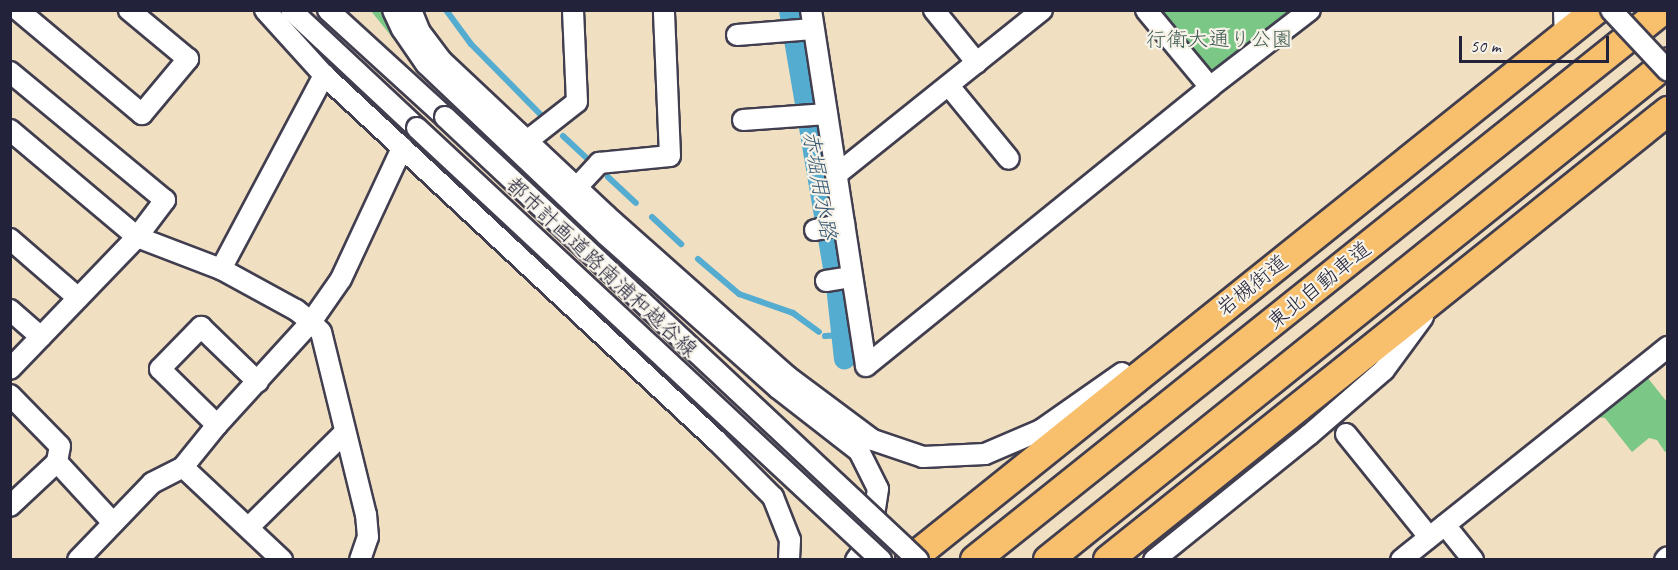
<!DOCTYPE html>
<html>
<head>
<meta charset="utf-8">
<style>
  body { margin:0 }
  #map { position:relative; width:1678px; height:570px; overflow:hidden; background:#f1dfc1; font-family:Caveat,"Klee One",sans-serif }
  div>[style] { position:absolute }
  .green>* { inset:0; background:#7ac786 }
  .stream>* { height:6px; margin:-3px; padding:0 3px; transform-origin:3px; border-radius:3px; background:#54acd1 }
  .canal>* { height:21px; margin:-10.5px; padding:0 10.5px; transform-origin:10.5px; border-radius:10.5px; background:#54acd1 }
  .roads { filter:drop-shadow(2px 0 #413e4f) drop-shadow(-2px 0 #413e4f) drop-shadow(0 2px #413e4f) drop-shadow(0 -2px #413e4f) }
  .minor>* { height:20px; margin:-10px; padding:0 10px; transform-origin:10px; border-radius:10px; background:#fff }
  .highway>* { height:28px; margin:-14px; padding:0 14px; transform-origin:14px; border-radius:14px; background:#f8bf6c }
  .bridges { filter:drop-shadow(2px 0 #413e4f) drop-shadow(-2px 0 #413e4f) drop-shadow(0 2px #413e4f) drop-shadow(0 -2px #413e4f) }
  .minor-bridge>* { height:20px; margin:-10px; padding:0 10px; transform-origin:10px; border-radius:10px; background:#fff }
  span { translate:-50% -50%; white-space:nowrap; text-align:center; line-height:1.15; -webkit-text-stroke:4.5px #f7f3e8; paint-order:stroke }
  .park-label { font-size:21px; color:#415c55 }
  .street-label { font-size:21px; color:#22223b }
  .water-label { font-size:22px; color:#365977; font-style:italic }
  .frame { position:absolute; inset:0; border:12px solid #22223b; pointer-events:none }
  .scale { position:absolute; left:1459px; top:36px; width:150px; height:27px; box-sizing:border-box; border:3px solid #22223b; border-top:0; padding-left:8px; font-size:18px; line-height:21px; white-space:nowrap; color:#22223b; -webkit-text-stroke:4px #f7f3e8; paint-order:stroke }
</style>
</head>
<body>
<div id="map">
  <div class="green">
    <i style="clip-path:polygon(371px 11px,386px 11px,438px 84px,433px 88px)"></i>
    <i style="clip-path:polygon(1158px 11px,1297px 11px,1222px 73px,1209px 72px)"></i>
    <i style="clip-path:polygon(1647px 377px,1667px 402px,1668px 450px,1665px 452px,1657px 440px,1649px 438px,1632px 452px,1605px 418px,1596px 417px)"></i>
  </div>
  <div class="stream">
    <i style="left:446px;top:10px;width:42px;rotate:53.7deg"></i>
    <i style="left:471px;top:44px;width:103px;rotate:45.4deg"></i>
    <i style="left:563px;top:136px;width:35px;rotate:43deg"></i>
    <i style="left:608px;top:177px;width:38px;rotate:43deg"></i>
    <i style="left:652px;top:217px;width:40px;rotate:43deg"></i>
    <i style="left:698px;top:259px;width:54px;rotate:40.5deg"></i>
    <i style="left:739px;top:294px;width:57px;rotate:19.4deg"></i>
    <i style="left:793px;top:313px;width:32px;rotate:36deg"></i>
    <i style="left:825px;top:336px;width:17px;rotate:-3deg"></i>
  </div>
  <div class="canal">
    <i style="left:789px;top:10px;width:279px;rotate:80.3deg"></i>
    <i style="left:836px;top:285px;width:74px;rotate:83.8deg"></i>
  </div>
  <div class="roads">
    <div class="minor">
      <i style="left:18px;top:10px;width:162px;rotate:40deg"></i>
      <i style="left:142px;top:114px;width:72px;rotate:-50.1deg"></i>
      <i style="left:188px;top:59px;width:77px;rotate:-140.3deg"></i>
      <i style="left:265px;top:10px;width:88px;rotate:47.8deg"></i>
      <i style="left:324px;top:75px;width:536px;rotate:42.96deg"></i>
      <i style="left:716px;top:440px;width:81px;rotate:45deg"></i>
      <i style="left:773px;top:497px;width:46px;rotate:68.4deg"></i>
      <i style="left:790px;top:540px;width:20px;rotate:93deg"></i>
      <i style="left:291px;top:10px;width:173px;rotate:43.1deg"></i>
      <i style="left:328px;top:10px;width:159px;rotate:42.4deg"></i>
      <i style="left:393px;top:10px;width:21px;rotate:65deg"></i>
      <i style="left:402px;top:29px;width:42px;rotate:55.6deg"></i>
      <i style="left:426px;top:64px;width:248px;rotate:43.5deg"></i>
      <i style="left:606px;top:235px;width:230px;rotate:41.7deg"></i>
      <i style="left:778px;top:388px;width:103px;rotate:37.9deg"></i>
      <i style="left:859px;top:451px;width:42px;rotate:63.4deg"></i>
      <i style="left:878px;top:489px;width:53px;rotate:98.7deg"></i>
      <i style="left:870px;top:541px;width:24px;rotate:126deg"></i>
      <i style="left:411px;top:10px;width:24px;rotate:68deg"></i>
      <i style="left:420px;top:32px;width:36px;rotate:53deg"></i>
      <i style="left:442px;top:61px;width:226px;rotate:43.2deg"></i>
      <i style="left:607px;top:216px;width:241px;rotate:41.6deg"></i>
      <i style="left:787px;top:376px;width:107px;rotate:36.7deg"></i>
      <i style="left:873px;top:440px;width:53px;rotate:18.8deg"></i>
      <i style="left:923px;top:457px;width:62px;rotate:-2.8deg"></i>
      <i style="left:985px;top:454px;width:61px;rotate:-23.2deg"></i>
      <i style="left:1041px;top:430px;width:99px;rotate:-35.1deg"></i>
      <i style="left:811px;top:10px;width:360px;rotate:81.2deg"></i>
      <i style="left:866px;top:366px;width:443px;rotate:-39deg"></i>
      <i style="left:1210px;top:87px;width:126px;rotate:-37.6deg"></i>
      <i style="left:934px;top:10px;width:68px;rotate:50.9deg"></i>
      <i style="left:1146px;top:10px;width:100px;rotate:50.3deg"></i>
      <i style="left:1564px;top:10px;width:26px;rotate:88deg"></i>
      <i style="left:737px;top:35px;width:76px;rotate:-4.5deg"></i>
      <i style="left:10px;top:72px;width:201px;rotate:39.6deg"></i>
      <i style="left:165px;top:200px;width:46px;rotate:127.1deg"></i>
      <i style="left:137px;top:237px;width:183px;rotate:133.9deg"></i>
      <i style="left:949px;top:86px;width:94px;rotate:50.6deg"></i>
      <i style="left:743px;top:120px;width:84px;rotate:-4.1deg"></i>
      <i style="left:10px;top:130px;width:166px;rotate:40.1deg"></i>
      <i style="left:137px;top:237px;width:90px;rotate:20.9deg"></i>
      <i style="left:221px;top:269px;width:220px;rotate:-62deg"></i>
      <i style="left:527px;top:141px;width:63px;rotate:-38deg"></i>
      <i style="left:577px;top:102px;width:92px;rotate:-92.5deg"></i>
      <i style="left:836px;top:175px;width:264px;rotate:-38.7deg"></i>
      <i style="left:577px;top:187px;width:33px;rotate:-47deg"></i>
      <i style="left:599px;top:163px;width:71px;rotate:-5.6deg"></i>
      <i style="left:670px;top:156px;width:146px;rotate:-92.4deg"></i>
      <i style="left:815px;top:230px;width:30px;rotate:-12deg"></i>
      <i style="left:10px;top:239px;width:90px;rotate:40.9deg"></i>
      <i style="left:826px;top:281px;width:26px;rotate:-9deg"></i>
      <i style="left:10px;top:310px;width:41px;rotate:41.1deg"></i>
      <i style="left:10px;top:395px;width:71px;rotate:45.6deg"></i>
      <i style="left:60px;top:446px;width:16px;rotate:101deg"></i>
      <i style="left:57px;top:462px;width:83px;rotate:47.4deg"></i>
      <i style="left:217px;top:425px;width:80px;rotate:-135.5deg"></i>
      <i style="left:160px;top:369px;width:59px;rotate:-45.7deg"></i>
      <i style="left:201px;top:327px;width:79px;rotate:44deg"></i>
      <i style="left:1346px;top:434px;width:132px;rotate:51.1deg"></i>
      <i style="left:183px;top:467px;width:136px;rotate:43.2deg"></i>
      <i style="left:10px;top:506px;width:64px;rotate:-43.1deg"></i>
      <i style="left:1445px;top:525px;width:45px;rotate:51.3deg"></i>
      <i style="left:249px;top:527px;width:135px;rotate:-44.7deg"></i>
      <i style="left:78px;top:560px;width:107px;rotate:-46.1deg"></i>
      <i style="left:152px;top:483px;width:35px;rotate:-27deg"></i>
      <i style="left:183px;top:467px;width:54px;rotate:-51deg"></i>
      <i style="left:217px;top:425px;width:139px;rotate:-47.6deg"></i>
      <i style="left:311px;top:322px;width:19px;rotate:-141deg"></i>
      <i style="left:296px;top:310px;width:85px;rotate:-151.3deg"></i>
      <i style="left:360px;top:560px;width:24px;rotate:-71deg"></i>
      <i style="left:368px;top:537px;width:22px;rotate:-95deg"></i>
      <i style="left:366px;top:515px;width:188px;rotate:-103.8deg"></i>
      <i style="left:321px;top:332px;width:14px;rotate:-135deg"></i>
      <i style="left:311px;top:322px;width:52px;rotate:-55.1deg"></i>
      <i style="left:341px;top:279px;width:145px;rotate:-65deg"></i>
      <i style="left:1154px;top:560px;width:199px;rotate:-38.9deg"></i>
      <i style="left:1309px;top:435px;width:99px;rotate:-40.9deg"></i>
      <i style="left:1384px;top:370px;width:66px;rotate:-53.7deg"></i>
      <i style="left:1401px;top:560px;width:342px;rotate:-38.6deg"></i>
      <i style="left:1665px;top:560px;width:4px;rotate:-45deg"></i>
    </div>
    <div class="highway">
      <i style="left:910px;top:560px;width:879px;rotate:-38.72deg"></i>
      <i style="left:975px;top:560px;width:881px;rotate:-38.64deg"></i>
      <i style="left:1048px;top:560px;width:795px;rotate:-38.77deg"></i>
      <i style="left:1108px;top:560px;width:718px;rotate:-38.72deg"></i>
    </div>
  </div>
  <div class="bridges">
    <div class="minor-bridge">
      <i style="left:1611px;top:10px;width:83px;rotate:46.9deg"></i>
      <i style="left:445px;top:117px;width:648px;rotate:43.12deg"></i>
      <i style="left:417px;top:128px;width:634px;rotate:42.95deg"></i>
    </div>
  </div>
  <div class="park-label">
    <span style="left:1219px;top:39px">行衛大通り公園</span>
  </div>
  <div class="street-label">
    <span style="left:602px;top:267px;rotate:43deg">都市計画道路南浦和越谷線</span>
    <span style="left:1252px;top:285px;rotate:-39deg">岩槻街道</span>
    <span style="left:1319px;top:285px;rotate:-39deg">東北自動車道</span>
  </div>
  <div class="water-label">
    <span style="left:819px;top:185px;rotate:80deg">赤堀用水路</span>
  </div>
  <div class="frame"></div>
  <div class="scale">50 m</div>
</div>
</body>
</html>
